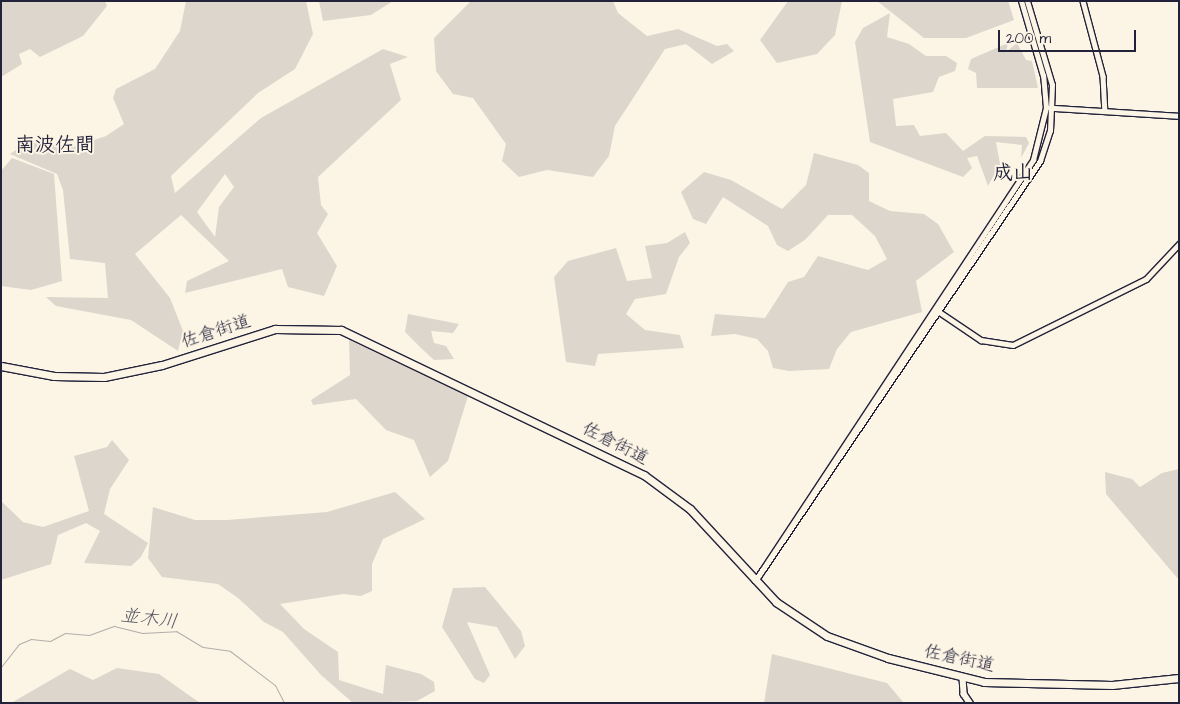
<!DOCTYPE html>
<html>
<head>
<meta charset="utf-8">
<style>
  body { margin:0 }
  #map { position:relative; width:1180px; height:704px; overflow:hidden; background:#fcf5e5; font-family:"Architects Daughter","Klee One",sans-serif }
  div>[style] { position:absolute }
  .green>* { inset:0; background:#dcd6cc }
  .stream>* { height:1px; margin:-0.5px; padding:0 0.5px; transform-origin:0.5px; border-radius:0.5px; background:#b2adab }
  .roads { filter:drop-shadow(1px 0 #22223b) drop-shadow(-1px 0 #22223b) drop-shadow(0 1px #22223b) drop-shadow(0 -1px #22223b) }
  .minor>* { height:4.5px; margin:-2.25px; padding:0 2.25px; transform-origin:2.25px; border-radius:2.25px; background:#fcf5e5 }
  .major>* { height:5.5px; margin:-2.75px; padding:0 2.75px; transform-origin:2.75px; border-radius:2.75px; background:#fcf5e5 }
  .highway>* { height:7px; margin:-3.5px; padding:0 3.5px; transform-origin:3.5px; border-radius:3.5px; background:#fcf5e5 }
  span { translate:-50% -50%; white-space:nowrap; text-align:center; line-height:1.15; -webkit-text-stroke:4px #fcf5e5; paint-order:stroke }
  .street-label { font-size:18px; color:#22223b }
  .water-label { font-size:19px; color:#545362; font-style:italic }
  .quarter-label { font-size:20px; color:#22223b; font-weight:700 }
  .frame { position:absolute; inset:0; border:2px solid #22223b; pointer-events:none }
  .scale { position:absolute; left:998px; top:30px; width:138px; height:22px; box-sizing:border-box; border:2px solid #22223b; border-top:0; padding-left:6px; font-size:15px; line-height:18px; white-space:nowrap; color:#22223b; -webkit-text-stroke:4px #fcf5e5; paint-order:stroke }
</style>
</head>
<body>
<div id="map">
  <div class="green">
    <i style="clip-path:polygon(1px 1px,105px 1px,107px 6px,83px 36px,40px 57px,30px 49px,19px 54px,22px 64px,1px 77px)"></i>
    <i style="clip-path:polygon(evenodd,186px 1px,306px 1px,313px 34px,295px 69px,258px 93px,171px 176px,175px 193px,261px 118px,383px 49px,408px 57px,390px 64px,401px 100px,318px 177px,321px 205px,328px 214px,317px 233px,337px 266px,324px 296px,288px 287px,282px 269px,185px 293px,187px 281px,229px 261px,181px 215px,135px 254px,170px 298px,183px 331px,178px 351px,131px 320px,56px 306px,46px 297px,108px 298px,105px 263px,70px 259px,63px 190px,57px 174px,10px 154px,27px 142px,73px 147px,106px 136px,124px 124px,113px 98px,116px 89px,155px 69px,180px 31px,186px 1px,225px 174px,234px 187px,219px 207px,215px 237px,197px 212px,225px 174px)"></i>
    <i style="clip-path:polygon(319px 1px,393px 1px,371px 15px,323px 21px)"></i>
    <i style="clip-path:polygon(471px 1px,613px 1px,618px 13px,647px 36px,678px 29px,717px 46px,727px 44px,734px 51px,712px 64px,686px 44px,665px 49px,615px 126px,609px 156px,593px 177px,547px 170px,519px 177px,502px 161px,506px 144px,473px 98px,453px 94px,436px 71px,434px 38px)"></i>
    <i style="clip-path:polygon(788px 1px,842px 1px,835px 35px,817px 54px,777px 63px,760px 40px)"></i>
    <i style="clip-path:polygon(877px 1px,1008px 1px,1014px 20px,966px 38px,924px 38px)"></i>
    <i style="clip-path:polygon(890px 13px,887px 37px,909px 44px,926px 56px,946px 56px,957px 63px,955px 71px,939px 77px,933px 92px,893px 99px,896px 126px,914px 125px,920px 136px,946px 133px,963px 151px,985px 136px,1026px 137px,1029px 143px,1021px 158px,1022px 145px,996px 142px,1000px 164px,988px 186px,977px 156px,967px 158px,972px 168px,963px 177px,870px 142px,855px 42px,863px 28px)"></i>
    <i style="clip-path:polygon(1008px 43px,1006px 52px,1017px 43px,1026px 60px,1032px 61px,1038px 88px,977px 88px,976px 73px,968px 69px,971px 59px)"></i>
    <i style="clip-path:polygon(814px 153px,858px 165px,869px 173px,869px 201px,890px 211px,924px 214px,938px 224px,954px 252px,916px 281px,922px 312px,851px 332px,837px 349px,829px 369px,789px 371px,773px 368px,768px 351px,757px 339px,735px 334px,711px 336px,715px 314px,765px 318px,788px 282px,804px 277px,818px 256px,868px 270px,887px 259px,875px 236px,852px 215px,828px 215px,806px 239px,788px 251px,777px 245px,768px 226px,723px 197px,706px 224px,693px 219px,681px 192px,704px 172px,731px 180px,782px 209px,806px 185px)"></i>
    <i style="clip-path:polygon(12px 158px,54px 174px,62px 281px,31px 290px,1px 286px,1px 171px)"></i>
    <i style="clip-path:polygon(685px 232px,690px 243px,679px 257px,666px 294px,635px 299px,626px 314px,645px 330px,680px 335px,684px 348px,598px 354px,595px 366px,566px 362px,554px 277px,568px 261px,616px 248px,627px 281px,652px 278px,645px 246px,667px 243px)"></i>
    <i style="clip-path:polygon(408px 314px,459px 324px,453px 333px,431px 331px,434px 343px,446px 346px,454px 359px,434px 360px,421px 348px,405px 332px)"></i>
    <i style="clip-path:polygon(349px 340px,468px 396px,448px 461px,430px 477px,414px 440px,386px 430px,356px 399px,313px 405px,311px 400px,350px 375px)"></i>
    <i style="clip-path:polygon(112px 440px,129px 460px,110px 489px,104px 514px,148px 543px,141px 557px,131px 566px,84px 563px,100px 531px,86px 523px,58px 535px,51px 564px,1px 580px,1px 501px,23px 522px,43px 527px,89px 511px,74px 456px,107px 447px)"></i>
    <i style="clip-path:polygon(1179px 469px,1179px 580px,1106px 494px,1105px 472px,1132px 479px,1140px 487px,1162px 473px)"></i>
    <i style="clip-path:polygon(395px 492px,425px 519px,383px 539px,372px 564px,372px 591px,361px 596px,343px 594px,280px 604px,304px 629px,338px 652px,339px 680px,383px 694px,386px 665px,421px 674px,434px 682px,435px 691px,417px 701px,353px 703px,321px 675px,283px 632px,264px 622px,238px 598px,218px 584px,162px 577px,148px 558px,153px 507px,195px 520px,227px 520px,327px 512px)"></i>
    <i style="clip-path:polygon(485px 587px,521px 631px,525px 646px,515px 659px,497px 627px,467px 622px,490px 675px,484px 683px,475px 679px,442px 627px,453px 588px)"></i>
    <i style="clip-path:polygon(772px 654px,887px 683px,904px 703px,764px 703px)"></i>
    <i style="clip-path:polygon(117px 668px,159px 674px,200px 703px,11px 703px,70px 669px,93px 680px)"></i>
  </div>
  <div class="stream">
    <i style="left:1px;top:667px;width:29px;rotate:-52deg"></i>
    <i style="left:19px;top:644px;width:13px;rotate:-23deg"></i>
    <i style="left:31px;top:639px;width:19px;rotate:6deg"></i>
    <i style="left:50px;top:641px;width:17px;rotate:-28deg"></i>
    <i style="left:65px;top:633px;width:24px;rotate:5deg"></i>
    <i style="left:89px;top:635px;width:27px;rotate:-20deg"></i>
    <i style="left:114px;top:626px;width:29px;rotate:14deg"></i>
    <i style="left:142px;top:633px;width:34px;rotate:-3deg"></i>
    <i style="left:176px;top:631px;width:31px;rotate:31deg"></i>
    <i style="left:203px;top:647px;width:27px;rotate:8deg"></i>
    <i style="left:230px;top:651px;width:56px;rotate:37.1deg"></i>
    <i style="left:275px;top:685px;width:20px;rotate:63deg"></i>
  </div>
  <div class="roads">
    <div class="minor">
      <i style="left:1083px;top:1px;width:78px;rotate:75.1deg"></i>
      <i style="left:1103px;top:76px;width:34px;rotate:87deg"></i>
      <i style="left:1053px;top:108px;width:126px;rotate:3.6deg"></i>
      <i style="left:938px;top:311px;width:52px;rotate:34deg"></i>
      <i style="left:981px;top:340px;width:32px;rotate:9deg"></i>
      <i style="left:1013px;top:345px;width:148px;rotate:-26.4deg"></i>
      <i style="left:1146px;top:279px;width:48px;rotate:-46.7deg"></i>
      <i style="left:757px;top:578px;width:501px;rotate:-56.56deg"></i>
      <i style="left:1033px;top:160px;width:54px;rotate:-76deg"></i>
      <i style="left:1046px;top:108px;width:32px;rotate:-95deg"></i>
      <i style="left:1043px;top:76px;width:78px;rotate:-106.3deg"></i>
      <i style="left:755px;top:581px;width:508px;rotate:-55.84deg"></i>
      <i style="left:1040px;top:161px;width:32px;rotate:-72deg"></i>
      <i style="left:1050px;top:131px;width:46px;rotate:-87.5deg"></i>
      <i style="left:1052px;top:85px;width:88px;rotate:-106.6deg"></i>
    </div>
    <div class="major">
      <i style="left:963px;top:678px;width:16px;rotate:86deg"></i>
      <i style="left:964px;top:694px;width:11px;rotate:56deg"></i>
    </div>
    <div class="highway">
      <i style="left:1px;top:366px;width:54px;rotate:10.7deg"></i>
      <i style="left:54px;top:376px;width:50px;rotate:1.1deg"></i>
      <i style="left:104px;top:377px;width:59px;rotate:-11.7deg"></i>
      <i style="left:162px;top:365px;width:119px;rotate:-17.7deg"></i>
      <i style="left:275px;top:329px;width:66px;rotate:0.9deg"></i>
      <i style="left:341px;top:330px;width:336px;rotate:25.6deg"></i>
      <i style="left:644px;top:475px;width:57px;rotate:36.5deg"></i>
      <i style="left:690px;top:509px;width:127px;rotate:47.2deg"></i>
      <i style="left:776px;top:602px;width:61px;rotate:33.7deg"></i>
      <i style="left:827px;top:636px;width:65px;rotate:19.8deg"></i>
      <i style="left:888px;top:658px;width:99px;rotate:14deg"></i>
      <i style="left:984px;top:682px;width:128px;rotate:1.3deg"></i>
      <i style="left:1112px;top:685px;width:67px;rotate:-6deg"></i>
    </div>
  </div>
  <div class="street-label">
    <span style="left:216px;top:332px;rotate:-18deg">佐倉街道</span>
    <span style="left:615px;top:444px;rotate:27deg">佐倉街道</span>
    <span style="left:959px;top:659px;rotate:12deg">佐倉街道</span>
  </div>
  <div class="water-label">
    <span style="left:149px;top:619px;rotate:7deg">並木川</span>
  </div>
  <div class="quarter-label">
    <span style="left:55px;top:145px">南波佐間</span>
    <span style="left:1013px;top:173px">成山</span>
  </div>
  <div class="frame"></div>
  <div class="scale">200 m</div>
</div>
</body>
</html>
